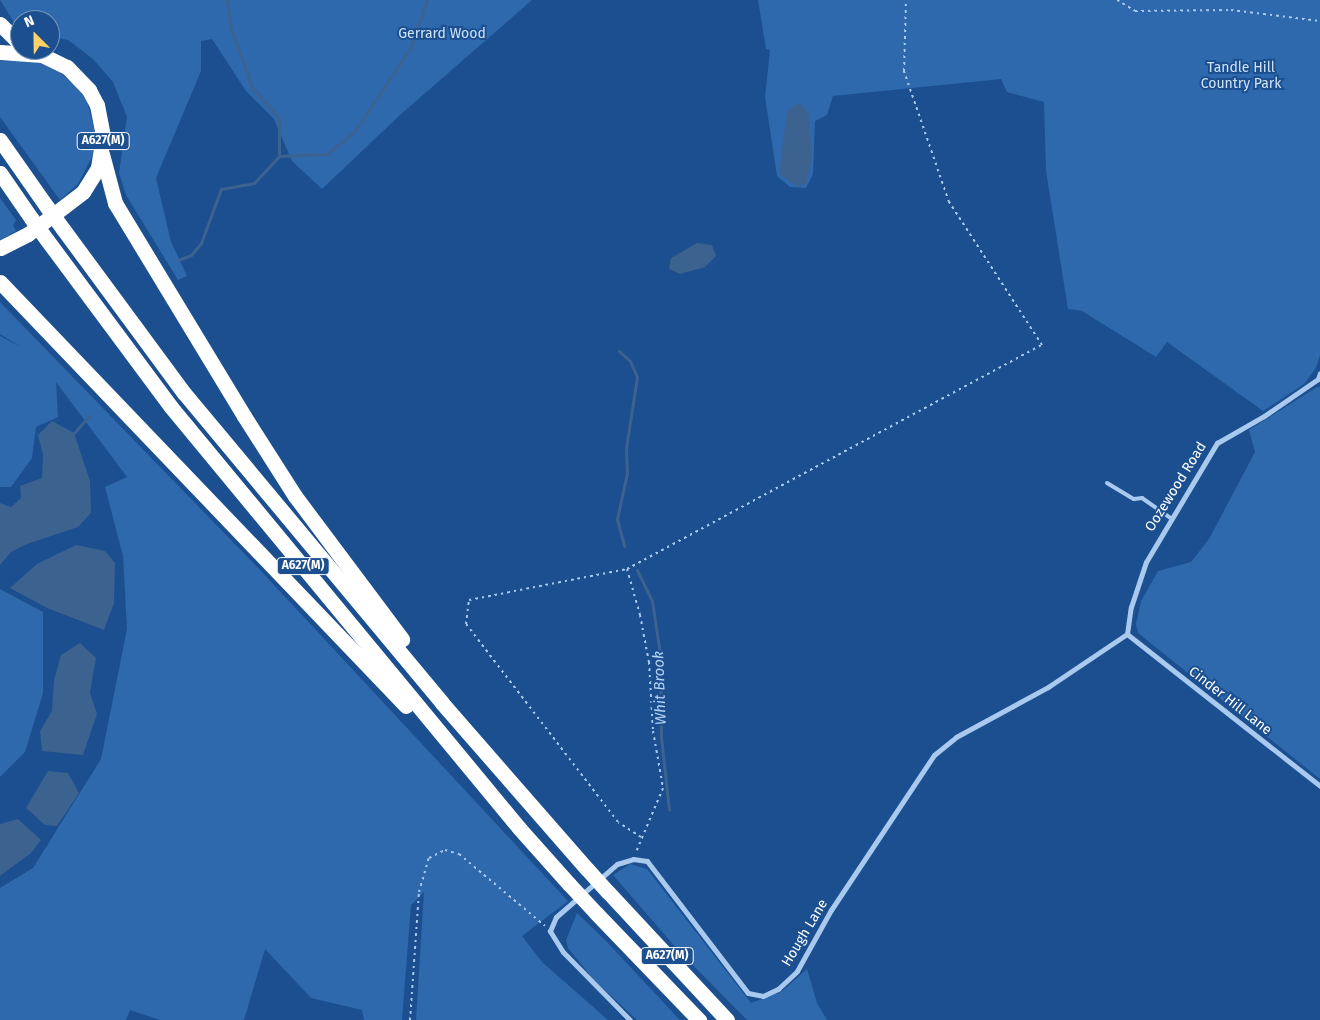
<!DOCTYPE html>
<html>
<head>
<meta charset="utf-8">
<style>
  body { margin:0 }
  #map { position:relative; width:1320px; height:1020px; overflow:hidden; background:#1b4f8f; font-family:"Fira Sans",sans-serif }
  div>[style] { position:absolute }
  .green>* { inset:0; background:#2e69ad }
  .water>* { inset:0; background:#3c6290 }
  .stream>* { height:3px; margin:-1.5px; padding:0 1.5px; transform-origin:1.5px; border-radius:1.5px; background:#3c6290 }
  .path>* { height:2px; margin-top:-1px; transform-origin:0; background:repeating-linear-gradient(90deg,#a9c9ee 0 2.5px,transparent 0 6.5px) }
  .service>* { height:4px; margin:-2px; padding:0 2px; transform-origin:2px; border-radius:2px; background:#a9c9ee }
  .minor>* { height:5px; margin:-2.5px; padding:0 2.5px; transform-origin:2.5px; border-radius:2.5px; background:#a9c9ee }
  .motorway>* { height:15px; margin:-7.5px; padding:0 7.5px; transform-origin:7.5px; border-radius:7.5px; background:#fff }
  .motorway-bridge>* { height:15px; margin:-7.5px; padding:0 7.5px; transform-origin:7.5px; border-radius:7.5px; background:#fff }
  span { translate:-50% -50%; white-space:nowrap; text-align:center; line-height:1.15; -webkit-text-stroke:4px #1b4f8f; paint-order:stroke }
  .shield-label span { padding:1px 4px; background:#1b4f8f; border:1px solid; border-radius:4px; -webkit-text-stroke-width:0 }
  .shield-label { font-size:12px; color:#fff; font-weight:700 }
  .park-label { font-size:14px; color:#cfe3fa }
  .street-label { font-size:14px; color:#fff }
  .water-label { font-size:15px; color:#b5d3f5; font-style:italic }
  .north { position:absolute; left:10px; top:10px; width:50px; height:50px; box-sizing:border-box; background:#1b4f8f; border:1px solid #7695bc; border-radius:50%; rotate:337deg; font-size:14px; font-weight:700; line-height:20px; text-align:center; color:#fff }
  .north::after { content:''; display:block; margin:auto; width:18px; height:22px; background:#ffd166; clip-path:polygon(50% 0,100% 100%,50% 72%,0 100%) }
</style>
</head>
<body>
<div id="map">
  <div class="green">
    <i style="clip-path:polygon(0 0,532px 0,400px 115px,322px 189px,292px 161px,274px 119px,246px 91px,212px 39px,201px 41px,201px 71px,156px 178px,171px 242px,187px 276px,178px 280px,126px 195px,119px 173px,127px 117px,113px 82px,93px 59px,68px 40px,50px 36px,50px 20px,20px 20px,20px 26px,15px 24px)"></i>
    <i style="clip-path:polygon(758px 0,1320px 0,1320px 355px,1316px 368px,1304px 384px,1263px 411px,1167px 342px,1156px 357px,1082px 311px,1068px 309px,1046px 171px,1044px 102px,1007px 92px,1001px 79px,833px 96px,827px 115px,815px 121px,813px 174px,806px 188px,790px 187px,777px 176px,765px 97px,770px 50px,766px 49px)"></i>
    <i style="clip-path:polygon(0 61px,37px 61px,56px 69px,80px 90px,87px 100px,95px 133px,93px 155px,78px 184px,60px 200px,0 117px)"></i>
    <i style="clip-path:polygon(0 198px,16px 220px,13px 225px,16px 231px,0 240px)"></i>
    <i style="clip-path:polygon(0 302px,261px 571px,568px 901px,522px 936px,542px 962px,608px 1020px,416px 1020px,424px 892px,411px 905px,402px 1020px,364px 1020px,362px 1010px,311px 998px,265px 949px,244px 1020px,160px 1020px,130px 1010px,126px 1020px,0 1020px,0 888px,33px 868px,101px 759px,127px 629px,123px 556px,105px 487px,127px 477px,56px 382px,58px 417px,36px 427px,32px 458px,11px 487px,0 487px,0 336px,21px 347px,0 334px)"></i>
    <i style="clip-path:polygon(1317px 387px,1320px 387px,1320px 779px,1138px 633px,1136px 624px,1141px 601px,1158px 571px,1191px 562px,1209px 539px,1255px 452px,1249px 430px)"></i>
    <i style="clip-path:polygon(0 589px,43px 612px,43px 693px,25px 752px,0 777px)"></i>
    <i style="clip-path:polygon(630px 864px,647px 869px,751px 1003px,781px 992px,807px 969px,817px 1003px,827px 1020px,747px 1020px,678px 950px,613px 875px)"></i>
    <i style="clip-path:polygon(577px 913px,606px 941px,680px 1020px,637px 1020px,593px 979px,568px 948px,566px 940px)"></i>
  </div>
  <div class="water">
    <i style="clip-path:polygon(800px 102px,809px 114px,812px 159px,806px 184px,797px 186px,779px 174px,787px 111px)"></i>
    <i style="clip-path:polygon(697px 243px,712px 245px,716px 256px,705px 267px,680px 274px,669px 269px,671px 258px)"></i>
    <i style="clip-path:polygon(52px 421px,74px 433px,90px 481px,91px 513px,78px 527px,27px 544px,11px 552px,0 565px,0 503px,11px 507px,21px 498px,20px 486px,42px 478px,43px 454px,38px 435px)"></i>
    <i style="clip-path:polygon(76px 545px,105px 551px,115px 563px,114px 603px,104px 630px,47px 608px,10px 588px,37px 564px)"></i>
    <i style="clip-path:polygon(80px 643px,96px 658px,90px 693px,97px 714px,83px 755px,42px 751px,40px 731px,52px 711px,54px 680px,61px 655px)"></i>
    <i style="clip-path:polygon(48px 771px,68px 773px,79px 793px,57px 826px,45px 825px,26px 808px)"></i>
    <i style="clip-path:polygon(18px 819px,41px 840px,31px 853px,0 876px,0 824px)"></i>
  </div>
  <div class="stream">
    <i style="left:227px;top:0;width:28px;rotate:82deg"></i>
    <i style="left:231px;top:28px;width:63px;rotate:70.4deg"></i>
    <i style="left:252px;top:87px;width:41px;rotate:48.9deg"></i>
    <i style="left:279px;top:118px;width:38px;rotate:90deg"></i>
    <i style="left:178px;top:260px;width:14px;rotate:-21deg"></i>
    <i style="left:191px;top:255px;width:16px;rotate:-50deg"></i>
    <i style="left:201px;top:243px;width:58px;rotate:-69.7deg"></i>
    <i style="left:221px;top:189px;width:34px;rotate:-10deg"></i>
    <i style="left:254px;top:183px;width:37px;rotate:-47deg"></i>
    <i style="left:279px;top:156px;width:48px;rotate:-2.4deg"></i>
    <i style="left:327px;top:154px;width:36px;rotate:-39deg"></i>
    <i style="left:355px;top:131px;width:101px;rotate:-56.3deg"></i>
    <i style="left:411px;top:47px;width:50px;rotate:-71.2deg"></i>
    <i style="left:619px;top:351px;width:15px;rotate:42deg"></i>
    <i style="left:630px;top:361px;width:17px;rotate:66deg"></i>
    <i style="left:637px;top:377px;width:72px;rotate:98.8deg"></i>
    <i style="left:626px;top:448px;width:25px;rotate:88deg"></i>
    <i style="left:627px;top:473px;width:47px;rotate:102.3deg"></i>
    <i style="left:617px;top:519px;width:28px;rotate:75deg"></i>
    <i style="left:74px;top:433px;width:23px;rotate:-49deg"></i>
    <i style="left:637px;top:570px;width:34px;rotate:64deg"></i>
    <i style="left:652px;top:601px;width:54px;rotate:81.4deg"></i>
    <i style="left:660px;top:654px;width:83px;rotate:89.3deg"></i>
    <i style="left:661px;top:737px;width:73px;rotate:83.7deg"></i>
  </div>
  <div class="path">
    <i style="left:1117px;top:0;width:21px;rotate:31deg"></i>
    <i style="left:1135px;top:11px;width:96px;rotate:-0.6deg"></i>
    <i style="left:1231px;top:10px;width:90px;rotate:7deg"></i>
    <i style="left:627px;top:569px;width:48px;rotate:74.2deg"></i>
    <i style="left:640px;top:615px;width:48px;rotate:79.2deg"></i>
    <i style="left:649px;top:662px;width:69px;rotate:86.7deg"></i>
    <i style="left:653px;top:731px;width:58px;rotate:80deg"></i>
    <i style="left:663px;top:788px;width:69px;rotate:112.9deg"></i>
    <i style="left:641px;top:837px;width:27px;rotate:-147deg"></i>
    <i style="left:618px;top:822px;width:250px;rotate:-127.5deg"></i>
    <i style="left:466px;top:624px;width:24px;rotate:-83deg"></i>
    <i style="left:469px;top:600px;width:161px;rotate:-11.1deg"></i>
    <i style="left:627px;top:569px;width:472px;rotate:-28.4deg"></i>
    <i style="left:1042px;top:345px;width:171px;rotate:-123deg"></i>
    <i style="left:949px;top:202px;width:139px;rotate:-109deg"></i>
    <i style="left:904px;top:71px;width:71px;rotate:-88.4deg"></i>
    <i style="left:410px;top:1020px;width:128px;rotate:-86deg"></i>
    <i style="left:419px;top:892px;width:35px;rotate:-74deg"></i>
    <i style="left:429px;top:858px;width:18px;rotate:-27deg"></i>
    <i style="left:445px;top:850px;width:15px;rotate:16deg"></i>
    <i style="left:459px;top:854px;width:112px;rotate:39.9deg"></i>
  </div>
  <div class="service">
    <i style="left:1107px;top:483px;width:31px;rotate:31deg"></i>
    <i style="left:1134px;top:499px;width:8px;rotate:-7deg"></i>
    <i style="left:1142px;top:498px;width:35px;rotate:35deg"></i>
  </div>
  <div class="minor">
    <i style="left:1127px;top:634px;width:27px;rotate:-82deg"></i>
    <i style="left:1131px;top:607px;width:47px;rotate:-71.6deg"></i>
    <i style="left:1146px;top:562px;width:139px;rotate:-59.2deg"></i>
    <i style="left:1217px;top:443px;width:54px;rotate:-29.9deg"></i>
    <i style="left:1264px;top:416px;width:65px;rotate:-34.4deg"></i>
    <i style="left:1318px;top:379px;width:6px;rotate:-72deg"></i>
    <i style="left:1127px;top:634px;width:246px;rotate:38.2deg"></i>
    <i style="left:630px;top:1020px;width:95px;rotate:-134.6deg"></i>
    <i style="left:563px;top:952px;width:25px;rotate:-122deg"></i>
    <i style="left:550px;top:931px;width:15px;rotate:-67deg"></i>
    <i style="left:556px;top:917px;width:81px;rotate:-41deg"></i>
    <i style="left:617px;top:864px;width:17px;rotate:-17deg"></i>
    <i style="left:633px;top:859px;width:14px;rotate:8deg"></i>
    <i style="left:647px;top:861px;width:166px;rotate:52.6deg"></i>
    <i style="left:748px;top:993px;width:15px;rotate:11deg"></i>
    <i style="left:763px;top:996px;width:17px;rotate:-25deg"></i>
    <i style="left:778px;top:989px;width:26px;rotate:-43deg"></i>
    <i style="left:797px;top:971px;width:70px;rotate:-60.9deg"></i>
    <i style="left:831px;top:910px;width:186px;rotate:-56.4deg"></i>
    <i style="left:934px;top:755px;width:28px;rotate:-39deg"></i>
    <i style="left:956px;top:737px;width:105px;rotate:-28.5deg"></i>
    <i style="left:1048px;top:687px;width:95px;rotate:-33.9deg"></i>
  </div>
  <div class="motorway">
    <i style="left:0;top:24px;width:28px;rotate:45deg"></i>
    <i style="left:0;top:52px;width:42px;rotate:4.1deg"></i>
    <i style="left:42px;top:55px;width:28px;rotate:26deg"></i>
    <i style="left:67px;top:67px;width:32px;rotate:46deg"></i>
    <i style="left:89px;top:90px;width:17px;rotate:62deg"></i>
    <i style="left:97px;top:105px;width:32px;rotate:79deg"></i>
    <i style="left:103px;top:136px;width:32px;rotate:99deg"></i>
    <i style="left:98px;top:168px;width:28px;rotate:122deg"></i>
    <i style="left:83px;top:192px;width:69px;rotate:142.6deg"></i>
    <i style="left:28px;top:234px;width:31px;rotate:153deg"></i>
    <i style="left:0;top:140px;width:82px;rotate:55deg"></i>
    <i style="left:102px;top:154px;width:51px;rotate:75.1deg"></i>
    <i style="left:115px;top:203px;width:249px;rotate:58.8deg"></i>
    <i style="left:244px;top:416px;width:95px;rotate:57.5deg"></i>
    <i style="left:295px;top:496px;width:179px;rotate:53.2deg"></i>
    <i style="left:0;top:173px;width:55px;rotate:55.4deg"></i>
    <i style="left:63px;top:229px;width:204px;rotate:53.6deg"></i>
    <i style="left:184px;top:393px;width:403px;rotate:50.2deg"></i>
    <i style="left:442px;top:703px;width:220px;rotate:48.9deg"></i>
    <i style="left:47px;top:240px;width:208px;rotate:53.4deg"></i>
    <i style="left:171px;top:407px;width:546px;rotate:50.42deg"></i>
    <i style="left:519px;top:828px;width:75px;rotate:48.2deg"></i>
    <i style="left:0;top:282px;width:587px;rotate:46.24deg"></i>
    <i style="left:608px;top:892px;width:175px;rotate:47.1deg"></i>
    <i style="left:596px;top:913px;width:149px;rotate:46.1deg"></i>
  </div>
  <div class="motorway-bridge">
    <i style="left:47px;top:207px;width:27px;rotate:54deg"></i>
    <i style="left:31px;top:218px;width:27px;rotate:54deg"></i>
    <i style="left:587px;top:869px;width:31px;rotate:48deg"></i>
    <i style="left:569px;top:884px;width:40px;rotate:47deg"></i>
  </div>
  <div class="shield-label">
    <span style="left:103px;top:141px">A627(M)</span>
    <span style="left:303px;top:566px">A627(M)</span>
    <span style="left:667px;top:956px">A627(M)</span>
  </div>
  <div class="park-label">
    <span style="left:442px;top:34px">Gerrard Wood</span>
    <span style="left:1241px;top:76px">Tandle Hill<br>Country Park</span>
  </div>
  <div class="street-label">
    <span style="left:1176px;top:487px;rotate:-58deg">Oozewood Road</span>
    <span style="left:1230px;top:701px;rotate:38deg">Cinder Hill Lane</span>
    <span style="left:805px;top:933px;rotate:-59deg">Hough Lane</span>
  </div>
  <div class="water-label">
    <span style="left:660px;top:688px;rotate:-92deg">Whit Brook</span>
  </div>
  <div class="north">N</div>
</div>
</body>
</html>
